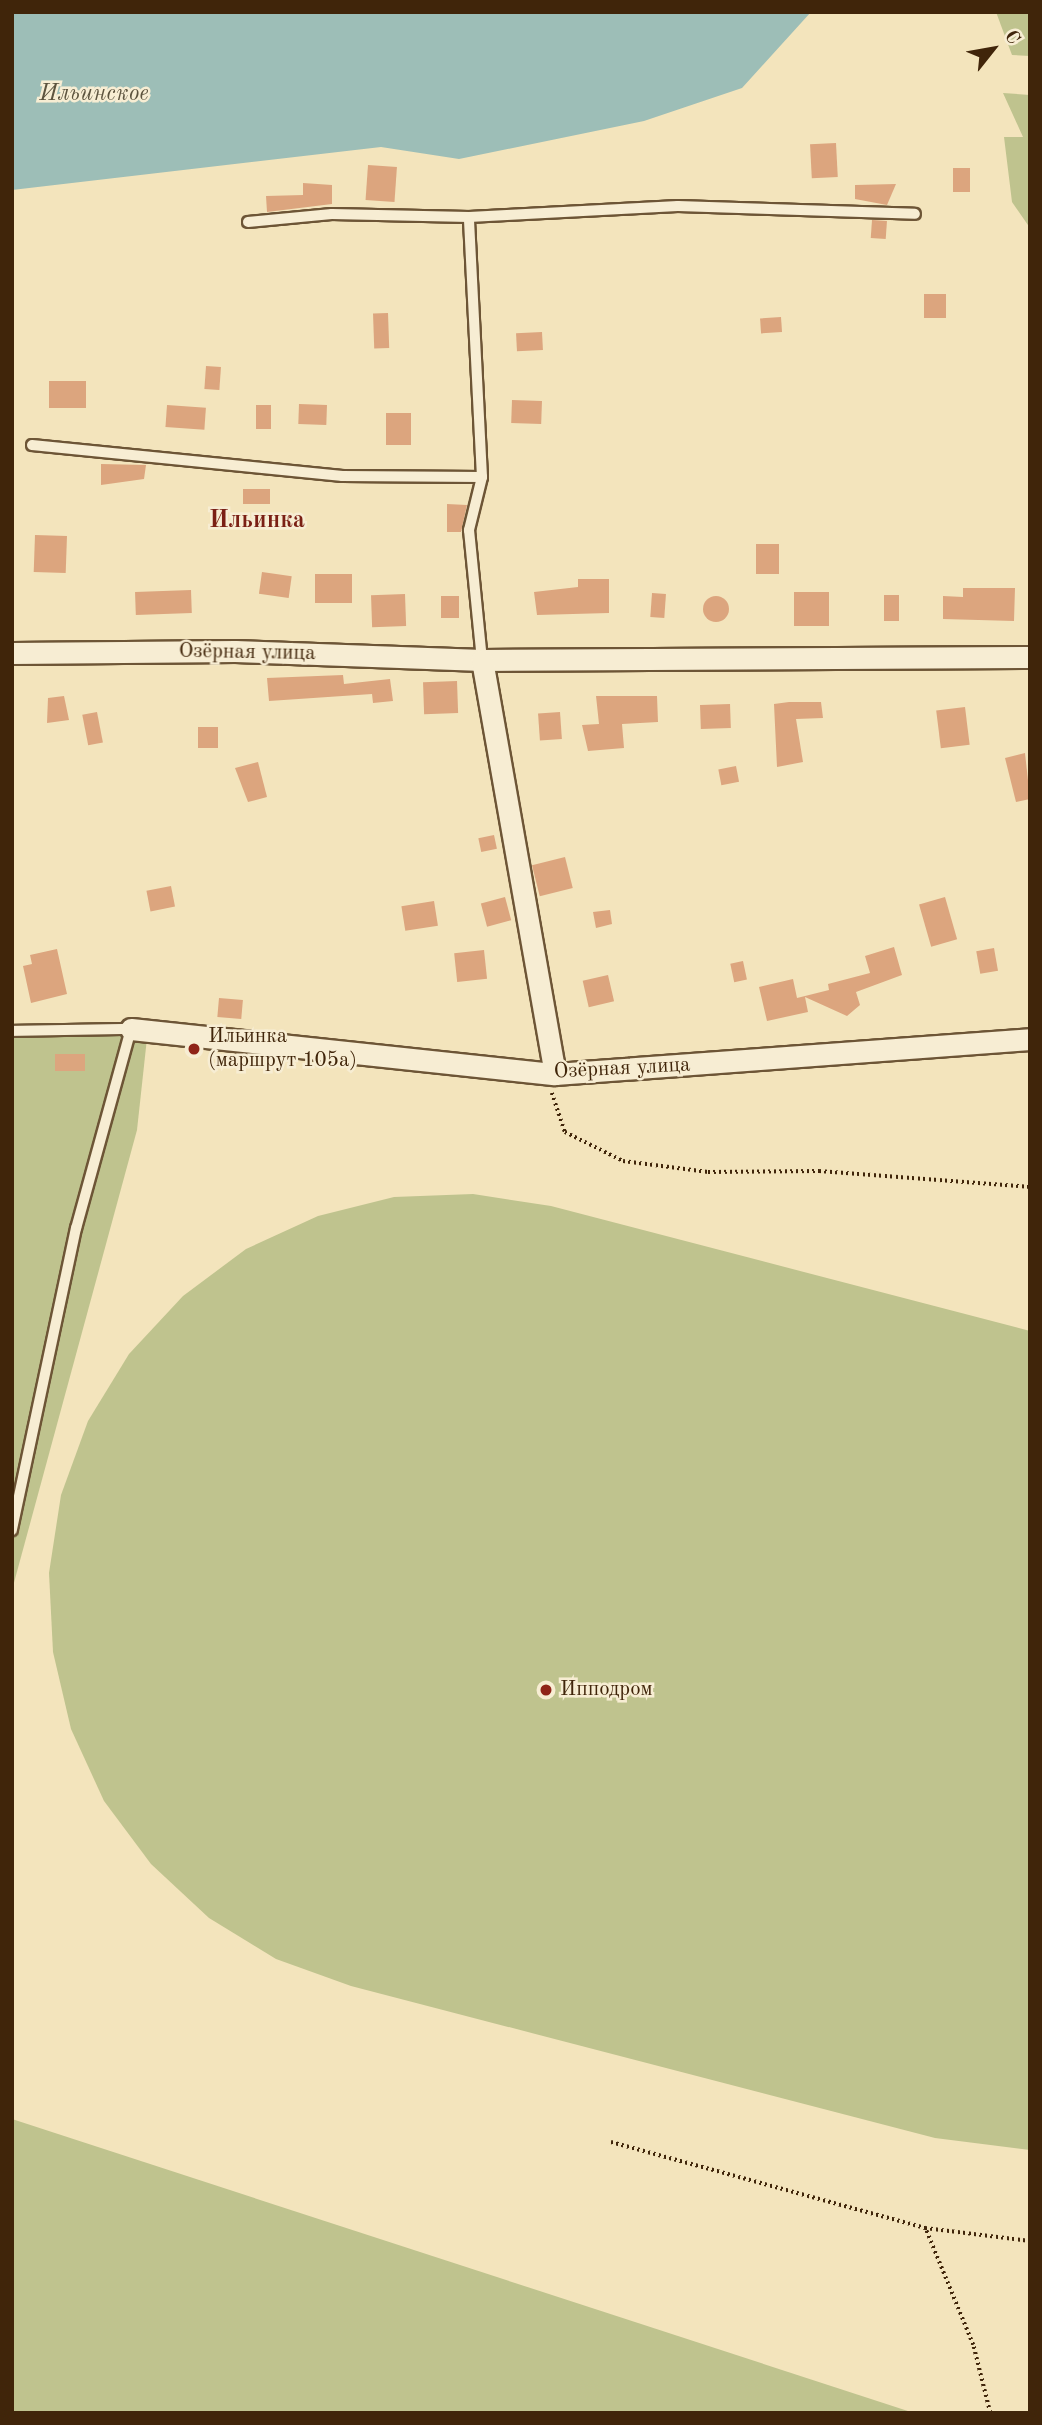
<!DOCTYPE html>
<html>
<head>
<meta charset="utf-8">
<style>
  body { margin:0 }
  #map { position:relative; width:1042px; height:2425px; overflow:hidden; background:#f3e4bc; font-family:"Old Standard TT",serif }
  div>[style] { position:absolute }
  .green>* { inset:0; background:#bfc38e }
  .water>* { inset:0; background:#9dbeb7 }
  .building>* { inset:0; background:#dca57e; transform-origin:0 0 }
  .round { border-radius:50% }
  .path>* { height:3.5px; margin-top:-1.75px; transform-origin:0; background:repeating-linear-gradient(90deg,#40250a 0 2px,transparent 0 5.5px) }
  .roads { filter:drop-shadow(2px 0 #6d5536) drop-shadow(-2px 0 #6d5536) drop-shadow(0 2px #6d5536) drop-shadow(0 -2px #6d5536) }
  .service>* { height:10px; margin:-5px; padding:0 5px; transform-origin:5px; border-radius:5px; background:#f7edd3 }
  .minor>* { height:21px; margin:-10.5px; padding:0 10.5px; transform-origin:10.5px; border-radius:10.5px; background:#f7edd3 }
  .dots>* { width:19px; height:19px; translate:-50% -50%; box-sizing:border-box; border:4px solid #f7edd3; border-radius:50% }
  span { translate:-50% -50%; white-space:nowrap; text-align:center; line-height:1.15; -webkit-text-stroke:5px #f7edd3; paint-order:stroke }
  .street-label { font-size:21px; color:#40250a }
  .poi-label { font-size:21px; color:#40250a }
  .left { translate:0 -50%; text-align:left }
  .water-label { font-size:23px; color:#5c533e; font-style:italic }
  .quarter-label { font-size:24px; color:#7a1f14; font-weight:700 }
  .frame { position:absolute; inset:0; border:14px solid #40250a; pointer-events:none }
  .north { position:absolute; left:958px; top:14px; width:70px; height:70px; -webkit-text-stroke:5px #f7edd3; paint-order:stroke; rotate:59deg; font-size:19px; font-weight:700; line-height:28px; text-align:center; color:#40250a }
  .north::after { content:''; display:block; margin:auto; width:24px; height:32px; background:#40250a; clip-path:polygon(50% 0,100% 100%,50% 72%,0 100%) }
</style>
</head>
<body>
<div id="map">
  <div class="green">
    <i style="clip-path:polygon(996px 12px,1030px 12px,1030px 56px,1012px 55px)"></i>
    <i style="clip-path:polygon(1003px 93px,1030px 95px,1030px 228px,1012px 202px,1004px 137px,1023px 137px)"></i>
    <i style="clip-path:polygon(148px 1029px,137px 1130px,12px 1590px,12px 1035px)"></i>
    <i style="clip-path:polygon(473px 1194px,551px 1206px,1030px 1331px,1030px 2150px,935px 2138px,351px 1986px,276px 1959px,209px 1918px,151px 1864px,104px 1801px,71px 1729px,53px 1652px,49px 1573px,61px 1495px,88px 1421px,129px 1354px,183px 1296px,246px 1249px,318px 1216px,394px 1197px)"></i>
    <i style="clip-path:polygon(12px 2119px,914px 2413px,12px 2413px)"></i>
  </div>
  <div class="water">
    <i style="clip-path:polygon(12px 12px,811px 12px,742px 88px,644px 121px,459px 159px,381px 147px,12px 190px)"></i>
  </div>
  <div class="building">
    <i style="left:836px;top:143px;width:34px;height:26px;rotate:87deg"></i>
    <i style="left:368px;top:165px;width:29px;height:35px;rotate:4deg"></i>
    <i style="left:953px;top:168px;width:17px;height:24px"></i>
    <i style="clip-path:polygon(303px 183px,332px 185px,332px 204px,267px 212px,266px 196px,303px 195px)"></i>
    <i style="clip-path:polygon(896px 184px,887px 205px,855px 199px,855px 185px)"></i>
    <i style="left:872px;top:220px;width:15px;height:18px;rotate:4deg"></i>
    <i style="left:924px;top:294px;width:22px;height:24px"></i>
    <i style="left:388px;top:313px;width:35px;height:15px;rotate:88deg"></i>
    <i style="left:781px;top:317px;width:15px;height:21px;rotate:86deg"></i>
    <i style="left:542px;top:332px;width:18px;height:26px;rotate:87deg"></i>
    <i style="left:206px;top:366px;width:15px;height:23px;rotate:4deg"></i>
    <i style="left:49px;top:381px;width:37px;height:27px"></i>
    <i style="left:512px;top:400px;width:30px;height:23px;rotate:2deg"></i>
    <i style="left:299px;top:404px;width:28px;height:20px;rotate:2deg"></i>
    <i style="left:167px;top:405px;width:39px;height:22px;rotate:4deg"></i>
    <i style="left:256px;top:405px;width:15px;height:24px"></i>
    <i style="left:386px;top:413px;width:25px;height:32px"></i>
    <i style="clip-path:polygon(101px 464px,146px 465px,144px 479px,101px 485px)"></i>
    <i style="left:270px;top:489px;width:15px;height:27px;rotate:90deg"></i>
    <i style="clip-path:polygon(447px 504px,467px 505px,461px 532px,447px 532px)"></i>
    <i style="left:35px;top:535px;width:32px;height:37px;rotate:2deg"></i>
    <i style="left:756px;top:544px;width:23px;height:30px"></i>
    <i style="left:262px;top:572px;width:30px;height:22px;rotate:8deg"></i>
    <i style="left:315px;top:574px;width:37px;height:29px"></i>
    <i style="clip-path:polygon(578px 579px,609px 579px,609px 613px,537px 615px,534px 592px,578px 587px)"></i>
    <i style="clip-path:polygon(963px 588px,1015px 588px,1014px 621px,943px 619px,943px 596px,963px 597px)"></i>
    <i style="left:191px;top:590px;width:23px;height:56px;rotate:88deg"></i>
    <i style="left:794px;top:592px;width:35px;height:34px"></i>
    <i style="left:652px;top:593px;width:14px;height:24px;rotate:4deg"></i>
    <i style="left:405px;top:594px;width:32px;height:34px;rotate:88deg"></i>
    <i style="left:884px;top:595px;width:15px;height:26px"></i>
    <i style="left:441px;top:596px;width:18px;height:22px"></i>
    <i class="round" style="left:703px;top:596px;width:26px;height:26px"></i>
    <i style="clip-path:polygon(343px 675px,344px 684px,390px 679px,393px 701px,373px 703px,372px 694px,269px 701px,267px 678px)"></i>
    <i style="left:457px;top:681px;width:32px;height:34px;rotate:88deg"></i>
    <i style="clip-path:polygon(64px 696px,69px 720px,47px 723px,48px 698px)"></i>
    <i style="clip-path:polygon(596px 696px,657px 696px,658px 722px,622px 724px,624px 748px,588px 751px,582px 725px,599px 724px)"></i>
    <i style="clip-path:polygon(789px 702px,821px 702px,823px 718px,796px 719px,803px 762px,777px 767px,774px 704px)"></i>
    <i style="left:730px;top:704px;width:24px;height:30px;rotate:88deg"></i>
    <i style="left:965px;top:707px;width:38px;height:29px;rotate:83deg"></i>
    <i style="left:97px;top:712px;width:31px;height:15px;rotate:79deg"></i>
    <i style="left:560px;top:712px;width:27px;height:22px;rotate:86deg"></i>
    <i style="left:218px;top:727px;width:21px;height:20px;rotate:90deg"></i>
    <i style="clip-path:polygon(1025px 753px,1030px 799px,1016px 802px,1005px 758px)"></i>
    <i style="clip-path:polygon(258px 762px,267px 797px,248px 802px,235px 768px)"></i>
    <i style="left:736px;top:766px;width:16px;height:18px;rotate:79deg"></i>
    <i style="left:494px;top:835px;width:14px;height:16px;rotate:78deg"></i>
    <i style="left:565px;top:857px;width:32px;height:34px;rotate:76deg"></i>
    <i style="left:171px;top:886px;width:21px;height:25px;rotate:79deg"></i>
    <i style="left:505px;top:897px;width:24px;height:25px;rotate:75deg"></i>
    <i style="left:945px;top:897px;width:44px;height:27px;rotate:74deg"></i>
    <i style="left:434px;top:901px;width:25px;height:33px;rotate:81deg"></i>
    <i style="clip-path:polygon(610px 910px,612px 924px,596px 928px,593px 912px)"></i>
    <i style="clip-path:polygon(894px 947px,902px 975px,856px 992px,860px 1005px,847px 1016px,805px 997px,808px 1012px,767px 1021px,759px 987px,793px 979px,797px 998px,829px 990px,828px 984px,870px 973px,865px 956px)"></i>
    <i style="left:994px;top:948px;width:23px;height:18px;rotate:80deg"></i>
    <i style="clip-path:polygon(57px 949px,67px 994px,31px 1003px,23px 966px,32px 964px,30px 955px)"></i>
    <i style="left:484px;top:950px;width:29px;height:30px;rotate:84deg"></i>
    <i style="left:743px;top:961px;width:19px;height:13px;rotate:78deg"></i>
    <i style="left:608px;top:975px;width:27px;height:26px;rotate:77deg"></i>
    <i style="left:219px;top:998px;width:24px;height:19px;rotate:5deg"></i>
    <i style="left:55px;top:1054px;width:30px;height:17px"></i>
  </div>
  <div class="path">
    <i style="left:552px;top:1093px;width:41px;rotate:71.6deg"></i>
    <i style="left:565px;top:1132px;width:65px;rotate:26.6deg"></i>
    <i style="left:623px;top:1161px;width:86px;rotate:7.4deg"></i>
    <i style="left:708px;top:1172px;width:111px;rotate:-0.5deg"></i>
    <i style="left:819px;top:1171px;width:212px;rotate:4.3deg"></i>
    <i style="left:611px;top:2142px;width:326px;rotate:15.3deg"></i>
    <i style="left:990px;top:2413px;width:70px;rotate:-104deg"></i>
    <i style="left:973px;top:2345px;width:126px;rotate:-112.3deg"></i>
    <i style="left:925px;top:2228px;width:106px;rotate:7.1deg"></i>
  </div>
  <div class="roads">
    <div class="service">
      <i style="left:248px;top:222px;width:84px;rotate:-5.4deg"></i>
      <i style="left:332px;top:214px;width:137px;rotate:1.3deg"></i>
      <i style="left:32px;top:445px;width:312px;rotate:5.7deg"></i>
      <i style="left:342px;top:476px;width:140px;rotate:0.4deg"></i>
      <i style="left:482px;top:477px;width:55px;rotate:103.8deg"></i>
      <i style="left:469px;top:530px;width:131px;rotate:84.3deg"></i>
      <i style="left:482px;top:477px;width:260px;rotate:-92.9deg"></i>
      <i style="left:469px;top:217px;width:209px;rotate:-3deg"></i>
      <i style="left:678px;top:206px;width:237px;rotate:1.9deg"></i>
      <i style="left:12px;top:1031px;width:119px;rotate:-1deg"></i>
      <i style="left:131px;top:1029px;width:206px;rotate:105.4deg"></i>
      <i style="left:76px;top:1228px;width:309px;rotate:102deg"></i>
    </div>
    <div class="minor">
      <i style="left:12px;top:653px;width:223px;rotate:-0.5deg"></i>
      <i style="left:235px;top:651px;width:247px;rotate:2.1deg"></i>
      <i style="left:482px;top:660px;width:548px;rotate:-0.31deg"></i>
      <i style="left:482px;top:660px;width:420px;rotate:80deg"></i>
      <i style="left:131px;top:1029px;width:426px;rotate:6.1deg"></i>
      <i style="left:555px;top:1074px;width:476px;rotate:-4.2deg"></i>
    </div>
  </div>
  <div class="dots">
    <i style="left:194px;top:1049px;background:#8f2418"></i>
    <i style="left:546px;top:1690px;background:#8f2418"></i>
  </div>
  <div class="street-label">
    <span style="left:247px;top:653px;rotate:1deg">Озёрная улица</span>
    <span style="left:622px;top:1069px;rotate:-3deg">Озёрная улица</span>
  </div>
  <div class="poi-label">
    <span class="left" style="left:208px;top:1049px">Ильинка<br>(маршрут 105а)</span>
    <span class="left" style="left:560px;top:1690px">Ипподром</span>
  </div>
  <div class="water-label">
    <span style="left:94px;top:94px">Ильинское</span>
  </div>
  <div class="quarter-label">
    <span style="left:257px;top:522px">Ильинка</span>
  </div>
  <div class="frame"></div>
  <div class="north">С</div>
</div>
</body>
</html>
